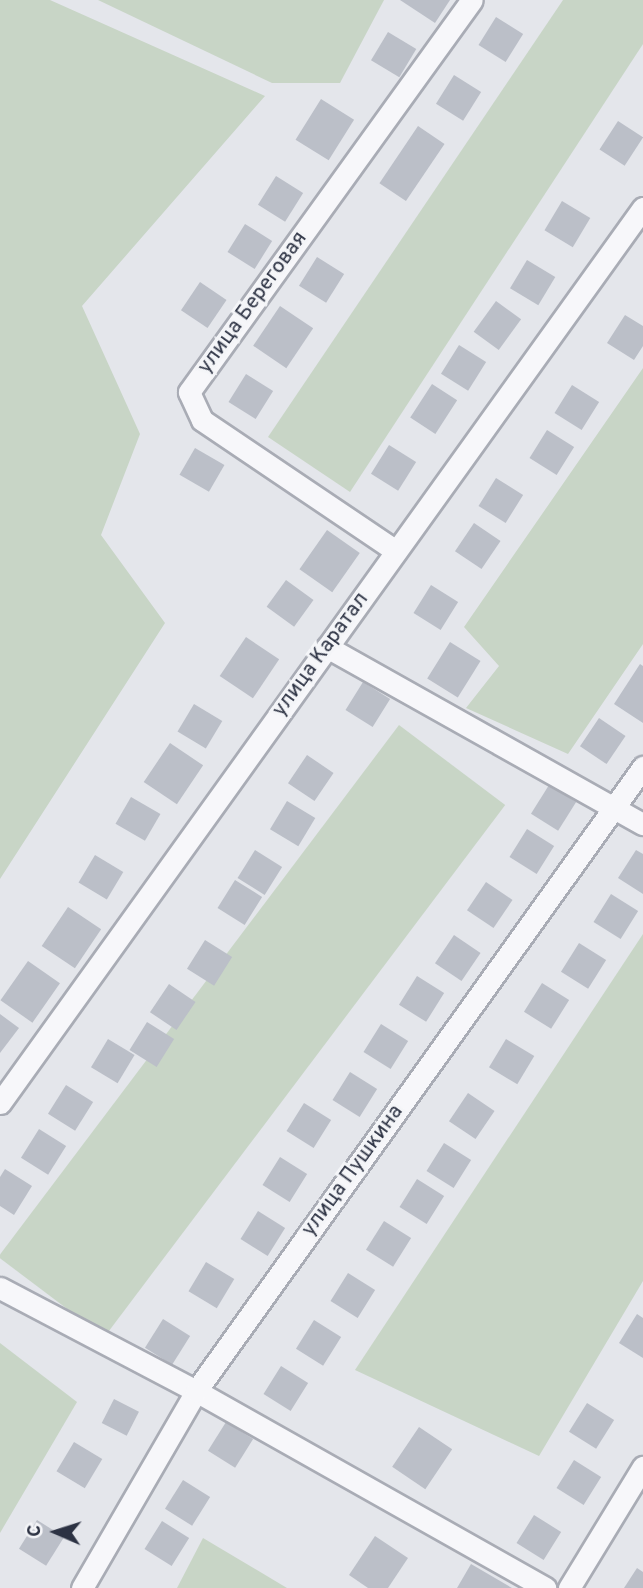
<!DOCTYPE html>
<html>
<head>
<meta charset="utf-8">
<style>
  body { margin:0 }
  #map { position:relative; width:643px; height:1588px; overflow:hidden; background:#e4e6eb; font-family:Overpass,sans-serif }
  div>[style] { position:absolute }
  .green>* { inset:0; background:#c8d5c6; transform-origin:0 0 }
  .building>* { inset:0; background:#bbbfc8; transform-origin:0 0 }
  .roads { filter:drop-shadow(2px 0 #a9acb5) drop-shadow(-2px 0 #a9acb5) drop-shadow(0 2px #a9acb5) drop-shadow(0 -2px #a9acb5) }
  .minor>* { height:21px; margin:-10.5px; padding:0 10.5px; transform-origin:10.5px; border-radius:10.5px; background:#f7f7fa }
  span { translate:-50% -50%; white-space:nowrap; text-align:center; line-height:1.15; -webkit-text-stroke:6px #f4f5f8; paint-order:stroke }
  .street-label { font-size:21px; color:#2c3243 }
  .north { position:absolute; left:21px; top:1497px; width:70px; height:70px; -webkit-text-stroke:5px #f4f5f8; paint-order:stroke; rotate:273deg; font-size:19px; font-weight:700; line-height:28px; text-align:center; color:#2c3243 }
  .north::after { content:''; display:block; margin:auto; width:24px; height:32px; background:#2c3243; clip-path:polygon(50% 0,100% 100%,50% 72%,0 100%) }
</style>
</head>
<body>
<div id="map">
  <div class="green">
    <i style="clip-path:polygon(0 0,50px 0,265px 96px,82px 306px,140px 434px,101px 535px,165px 623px,0 879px)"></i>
    <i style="clip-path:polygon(98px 0,384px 0,340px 83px,272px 83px)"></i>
    <i style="clip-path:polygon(563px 0,643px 0,643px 44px,350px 492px,268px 437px)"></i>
    <i style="clip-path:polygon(643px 368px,643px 644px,568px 754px,466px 708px,499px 666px,464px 627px)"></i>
    <i style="left:399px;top:725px;width:133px;height:666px;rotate:37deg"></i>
    <i style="clip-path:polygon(643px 934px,643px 1281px,539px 1456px,355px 1370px)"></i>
    <i style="clip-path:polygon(0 1343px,77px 1402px,0 1533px)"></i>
    <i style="clip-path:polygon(203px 1538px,287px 1588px,177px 1588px)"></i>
  </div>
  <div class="building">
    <i style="clip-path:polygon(400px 0,450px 0,435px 23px)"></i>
    <i style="left:496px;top:17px;width:32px;height:33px;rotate:32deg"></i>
    <i style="left:388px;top:32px;width:33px;height:33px;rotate:31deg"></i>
    <i style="left:454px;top:75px;width:32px;height:34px;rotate:32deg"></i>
    <i style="left:321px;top:99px;width:39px;height:48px;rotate:32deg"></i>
    <i style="left:618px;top:121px;width:30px;height:34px;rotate:33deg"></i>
    <i style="left:418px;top:126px;width:32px;height:69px;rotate:34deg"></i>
    <i style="left:276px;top:176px;width:32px;height:34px;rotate:32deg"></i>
    <i style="left:562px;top:201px;width:33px;height:34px;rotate:31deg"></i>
    <i style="left:245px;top:224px;width:32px;height:33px;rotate:32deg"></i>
    <i style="left:317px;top:257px;width:32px;height:34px;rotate:32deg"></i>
    <i style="left:527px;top:260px;width:33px;height:33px;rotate:31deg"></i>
    <i style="left:200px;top:282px;width:32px;height:34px;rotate:34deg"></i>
    <i style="left:496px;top:301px;width:31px;height:38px;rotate:36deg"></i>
    <i style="left:280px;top:306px;width:40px;height:48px;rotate:34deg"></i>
    <i style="clip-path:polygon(625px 315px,643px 326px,643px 346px,634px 360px,607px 343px)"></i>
    <i style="left:459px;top:345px;width:32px;height:34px;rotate:32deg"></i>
    <i style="left:246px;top:374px;width:32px;height:33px;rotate:32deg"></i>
    <i style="left:432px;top:384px;width:30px;height:40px;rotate:33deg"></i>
    <i style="left:572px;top:385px;width:32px;height:33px;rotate:32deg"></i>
    <i style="left:547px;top:430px;width:32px;height:33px;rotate:32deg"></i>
    <i style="left:389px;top:445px;width:32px;height:34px;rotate:32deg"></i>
    <i style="left:195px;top:448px;width:34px;height:31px;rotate:30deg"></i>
    <i style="left:496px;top:478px;width:32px;height:33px;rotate:32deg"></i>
    <i style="left:474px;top:523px;width:32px;height:34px;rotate:34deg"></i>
    <i style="left:327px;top:530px;width:40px;height:48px;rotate:35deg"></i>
    <i style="left:286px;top:580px;width:34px;height:33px;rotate:36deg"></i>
    <i style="left:431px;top:585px;width:32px;height:33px;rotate:32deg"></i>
    <i style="left:246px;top:637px;width:40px;height:47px;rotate:34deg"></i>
    <i style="left:450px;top:642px;width:36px;height:43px;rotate:32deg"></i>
    <i style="clip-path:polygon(640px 664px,643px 666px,643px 723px,614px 704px)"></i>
    <i style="left:363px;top:682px;width:32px;height:33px;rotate:32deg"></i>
    <i style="left:194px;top:704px;width:33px;height:32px;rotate:31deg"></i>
    <i style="left:599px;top:718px;width:32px;height:34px;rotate:34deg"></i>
    <i style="left:170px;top:743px;width:40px;height:47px;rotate:34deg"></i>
    <i style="left:307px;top:755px;width:32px;height:34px;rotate:34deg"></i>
    <i style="left:549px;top:785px;width:32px;height:34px;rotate:32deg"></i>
    <i style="left:131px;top:797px;width:34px;height:31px;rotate:30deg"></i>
    <i style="left:287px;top:801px;width:33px;height:33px;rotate:31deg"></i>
    <i style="left:527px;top:829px;width:32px;height:33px;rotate:32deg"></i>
    <i style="left:255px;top:850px;width:32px;height:33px;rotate:32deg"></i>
    <i style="clip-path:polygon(636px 850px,643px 854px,643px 894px,618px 878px)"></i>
    <i style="left:95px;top:855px;width:33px;height:32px;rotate:31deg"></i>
    <i style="left:235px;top:880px;width:32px;height:33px;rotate:32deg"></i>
    <i style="left:486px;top:882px;width:32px;height:34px;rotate:34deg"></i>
    <i style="left:611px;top:894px;width:32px;height:33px;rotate:32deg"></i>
    <i style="left:68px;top:907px;width:40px;height:47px;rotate:34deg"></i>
    <i style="left:454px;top:935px;width:32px;height:34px;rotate:34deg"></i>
    <i style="left:205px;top:940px;width:32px;height:34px;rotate:32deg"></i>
    <i style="left:579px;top:943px;width:32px;height:34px;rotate:32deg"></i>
    <i style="left:28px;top:961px;width:39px;height:48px;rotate:35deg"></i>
    <i style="left:417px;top:976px;width:32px;height:34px;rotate:32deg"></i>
    <i style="left:542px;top:983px;width:32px;height:34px;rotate:32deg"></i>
    <i style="left:169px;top:984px;width:32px;height:34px;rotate:34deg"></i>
    <i style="clip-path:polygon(0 1014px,19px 1028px,0 1053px)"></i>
    <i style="left:147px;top:1022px;width:32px;height:33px;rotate:32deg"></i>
    <i style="left:381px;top:1024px;width:32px;height:33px;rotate:32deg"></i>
    <i style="left:108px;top:1039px;width:31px;height:33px;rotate:31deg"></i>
    <i style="left:506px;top:1039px;width:33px;height:33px;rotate:31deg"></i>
    <i style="left:350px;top:1072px;width:32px;height:33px;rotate:32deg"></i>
    <i style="left:66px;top:1085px;width:32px;height:34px;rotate:32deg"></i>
    <i style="left:468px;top:1093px;width:32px;height:34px;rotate:34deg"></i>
    <i style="left:304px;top:1103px;width:32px;height:33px;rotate:32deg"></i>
    <i style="left:39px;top:1129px;width:32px;height:34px;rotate:32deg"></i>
    <i style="left:444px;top:1143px;width:32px;height:33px;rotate:32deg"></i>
    <i style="left:280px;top:1157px;width:32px;height:33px;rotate:32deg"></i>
    <i style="clip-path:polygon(5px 1169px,32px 1186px,14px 1215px,0 1206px,0 1177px)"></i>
    <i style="left:417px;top:1179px;width:32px;height:33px;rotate:32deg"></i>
    <i style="left:258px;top:1211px;width:32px;height:33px;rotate:32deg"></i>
    <i style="left:384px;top:1221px;width:32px;height:34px;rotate:32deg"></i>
    <i style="left:206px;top:1262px;width:33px;height:34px;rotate:31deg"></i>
    <i style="left:348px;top:1273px;width:32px;height:33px;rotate:32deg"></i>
    <i style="clip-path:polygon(637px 1314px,643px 1318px,643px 1358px,619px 1343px)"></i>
    <i style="left:163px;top:1319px;width:32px;height:34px;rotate:32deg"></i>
    <i style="left:314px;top:1320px;width:32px;height:34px;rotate:32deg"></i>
    <i style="left:281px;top:1366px;width:32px;height:33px;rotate:32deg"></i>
    <i style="left:114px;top:1399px;width:28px;height:27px;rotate:27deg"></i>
    <i style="left:587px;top:1403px;width:32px;height:34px;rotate:32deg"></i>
    <i style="left:226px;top:1422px;width:32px;height:34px;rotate:32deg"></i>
    <i style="left:419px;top:1427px;width:40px;height:48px;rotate:34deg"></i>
    <i style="left:74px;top:1442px;width:33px;height:34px;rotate:31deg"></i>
    <i style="left:574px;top:1460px;width:32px;height:33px;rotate:32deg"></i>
    <i style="left:183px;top:1480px;width:32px;height:34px;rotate:32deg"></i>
    <i style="left:534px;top:1515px;width:32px;height:33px;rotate:32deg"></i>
    <i style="left:37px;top:1520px;width:32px;height:34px;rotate:32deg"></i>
    <i style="left:162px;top:1521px;width:32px;height:33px;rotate:32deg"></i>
    <i style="clip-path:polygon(375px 1536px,408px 1558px,388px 1588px,368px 1588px,349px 1575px)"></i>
    <i style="clip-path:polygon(471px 1564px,512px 1588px,457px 1588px)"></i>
    <i style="clip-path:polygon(637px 1568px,643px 1572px,643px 1588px,624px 1588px)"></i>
  </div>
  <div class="roads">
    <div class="minor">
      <i style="left:396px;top:551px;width:234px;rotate:-146deg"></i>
      <i style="left:202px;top:420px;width:31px;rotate:-115deg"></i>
      <i style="left:189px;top:392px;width:483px;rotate:-54.2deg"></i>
      <i style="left:327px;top:647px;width:362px;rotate:29.3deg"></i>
      <i style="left:0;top:1103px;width:1102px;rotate:-54.31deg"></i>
      <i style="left:0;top:1288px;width:221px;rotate:27.7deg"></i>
      <i style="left:196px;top:1391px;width:401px;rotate:29.4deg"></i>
      <i style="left:82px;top:1588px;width:228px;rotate:-59.9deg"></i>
      <i style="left:196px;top:1391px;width:768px;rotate:-54.38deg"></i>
      <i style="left:569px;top:1588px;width:142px;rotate:-58.6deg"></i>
    </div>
  </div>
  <div class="street-label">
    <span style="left:253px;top:303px;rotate:-54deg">улица Береговая</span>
    <span style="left:321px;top:655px;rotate:-54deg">улица Каратал</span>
    <span style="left:353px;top:1171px;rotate:-54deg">улица Пушкина</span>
  </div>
  <div class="north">С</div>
</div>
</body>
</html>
